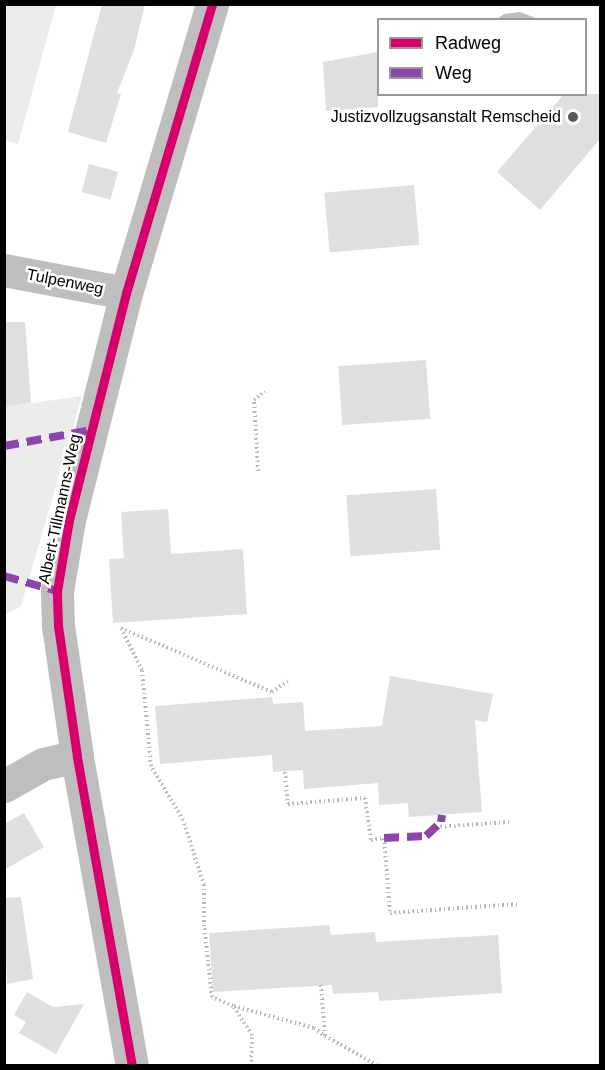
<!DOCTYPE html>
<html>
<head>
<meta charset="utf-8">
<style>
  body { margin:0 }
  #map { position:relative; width:605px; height:1070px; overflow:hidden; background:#fff; font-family:Arial,sans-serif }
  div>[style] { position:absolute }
  .green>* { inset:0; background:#ececec }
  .water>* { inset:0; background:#bfbfbf }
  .building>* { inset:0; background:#dfdfdf; transform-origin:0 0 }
  .path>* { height:4px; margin-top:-2px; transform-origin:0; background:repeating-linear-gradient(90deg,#b9b9b9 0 1.5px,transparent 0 4.5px) }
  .minor>* { height:33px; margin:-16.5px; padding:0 16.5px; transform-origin:16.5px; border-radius:16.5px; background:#bebebe }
  .quiet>* { height:8px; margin-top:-4px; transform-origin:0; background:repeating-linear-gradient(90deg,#8e44ad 0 15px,transparent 0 23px) }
  .cycleway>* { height:9px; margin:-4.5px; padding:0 4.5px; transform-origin:4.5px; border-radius:4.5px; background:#d6006c }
  .dots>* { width:16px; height:16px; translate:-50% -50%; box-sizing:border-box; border:3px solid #fff; border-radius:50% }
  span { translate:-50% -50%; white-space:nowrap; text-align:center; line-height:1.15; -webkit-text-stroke:5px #fff; paint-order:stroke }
  .poi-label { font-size:16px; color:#000 }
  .right { translate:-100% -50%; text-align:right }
  .street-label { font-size:16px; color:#000 }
  .frame { position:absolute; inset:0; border:6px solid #000; pointer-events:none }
  .legend { position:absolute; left:377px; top:18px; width:210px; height:78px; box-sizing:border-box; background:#fff; border:2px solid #999; margin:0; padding:8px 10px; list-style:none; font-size:18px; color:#000 }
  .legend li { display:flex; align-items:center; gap:12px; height:30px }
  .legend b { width:30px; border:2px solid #999 }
</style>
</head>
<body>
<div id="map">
  <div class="green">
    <i style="clip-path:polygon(4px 5px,56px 5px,18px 144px,5px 140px)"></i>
    <i style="clip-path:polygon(82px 396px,21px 606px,5px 615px,4px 407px)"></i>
  </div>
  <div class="water">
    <i style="clip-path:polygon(520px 12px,538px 19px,497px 19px,504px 14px)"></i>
  </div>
  <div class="building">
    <i style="clip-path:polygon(102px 4px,145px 4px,134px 50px,117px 93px,121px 94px,106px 143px,68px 132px)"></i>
    <i style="clip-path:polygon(378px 52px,378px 107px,326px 111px,323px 62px)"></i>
    <i style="clip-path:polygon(564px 94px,600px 94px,600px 139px,540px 210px,497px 172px)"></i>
    <i style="left:89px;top:164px;width:30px;height:29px;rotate:15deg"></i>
    <i style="left:414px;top:185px;width:60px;height:90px;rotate:85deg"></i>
    <i style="clip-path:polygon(4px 322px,25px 322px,31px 403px,4px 407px)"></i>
    <i style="left:426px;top:360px;width:59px;height:88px;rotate:86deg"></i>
    <i style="left:436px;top:489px;width:61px;height:90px;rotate:86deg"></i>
    <i style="clip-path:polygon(168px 509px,171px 554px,243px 549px,247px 614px,113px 623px,109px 559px,124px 558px,121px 512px)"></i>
    <i style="clip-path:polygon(390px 676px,493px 694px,487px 722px,475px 720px,482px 812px,409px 817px,408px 803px,379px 805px,378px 783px,304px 789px,303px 770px,273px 772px,272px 755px,160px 764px,155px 706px,272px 697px,273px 704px,303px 702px,305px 731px,382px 726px)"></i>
    <i style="clip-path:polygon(24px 813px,44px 847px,4px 870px,4px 824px)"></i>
    <i style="clip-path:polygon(21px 897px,33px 979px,7px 984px,4px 898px)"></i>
    <i style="clip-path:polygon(329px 925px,331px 935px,375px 932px,376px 942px,498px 935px,502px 993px,379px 1001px,378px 992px,333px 994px,332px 985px,213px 992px,209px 933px)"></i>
    <i style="clip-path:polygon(27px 992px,53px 1007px,84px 1004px,56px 1054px,19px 1033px,26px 1022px,14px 1015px)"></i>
  </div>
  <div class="path">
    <i style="left:258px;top:471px;width:71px;rotate:-93.2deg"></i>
    <i style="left:254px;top:400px;width:14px;rotate:-39deg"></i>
    <i style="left:285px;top:772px;width:32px;rotate:85deg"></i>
    <i style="left:288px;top:804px;width:77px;rotate:-4.5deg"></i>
    <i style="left:365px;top:798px;width:42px;rotate:81.9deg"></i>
    <i style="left:371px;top:840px;width:13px;rotate:-9deg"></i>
    <i style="left:384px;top:838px;width:75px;rotate:85.4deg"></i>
    <i style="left:390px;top:913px;width:130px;rotate:-4deg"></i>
    <i style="left:436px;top:827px;width:76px;rotate:-3.8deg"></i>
    <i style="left:321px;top:985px;width:51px;rotate:85.5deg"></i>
    <i style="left:325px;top:1036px;width:62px;rotate:29.1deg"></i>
    <i style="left:234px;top:1006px;width:83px;rotate:15.4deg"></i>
    <i style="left:314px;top:1028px;width:14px;rotate:36deg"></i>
    <i style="left:251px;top:1066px;width:31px;rotate:-88deg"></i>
    <i style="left:252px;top:1035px;width:35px;rotate:-123deg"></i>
    <i style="left:233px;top:1006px;width:23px;rotate:-157deg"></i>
    <i style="left:212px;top:997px;width:71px;rotate:-96.4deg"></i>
    <i style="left:204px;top:926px;width:41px;rotate:-90deg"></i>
    <i style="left:204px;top:885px;width:68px;rotate:-107.9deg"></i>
    <i style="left:183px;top:820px;width:63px;rotate:-120.7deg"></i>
    <i style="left:151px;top:766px;width:96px;rotate:-95.4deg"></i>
    <i style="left:142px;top:670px;width:47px;rotate:-116.6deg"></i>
    <i style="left:121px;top:628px;width:164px;rotate:23deg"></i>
    <i style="left:272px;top:692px;width:19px;rotate:-35deg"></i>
  </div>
  <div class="minor">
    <i style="left:4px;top:270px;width:124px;rotate:10.7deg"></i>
    <i style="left:4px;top:786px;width:45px;rotate:-29.4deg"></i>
    <i style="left:43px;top:764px;width:35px;rotate:-13deg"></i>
    <i style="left:132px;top:1066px;width:315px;rotate:-100.1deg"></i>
    <i style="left:77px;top:756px;width:132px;rotate:-98.3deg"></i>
    <i style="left:58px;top:625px;width:34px;rotate:-92deg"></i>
    <i style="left:57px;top:591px;width:72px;rotate:-80.4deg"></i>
    <i style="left:69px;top:520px;width:234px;rotate:-75.9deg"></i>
    <i style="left:126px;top:293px;width:302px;rotate:-73.4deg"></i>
  </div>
  <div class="quiet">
    <i style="left:4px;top:446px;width:88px;rotate:-10.4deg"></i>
    <i style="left:4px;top:576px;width:55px;rotate:15.8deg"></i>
    <i style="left:384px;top:838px;width:42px;rotate:-2.7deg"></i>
    <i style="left:426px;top:836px;width:21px;rotate:-43deg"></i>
    <i style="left:441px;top:822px;width:7px;rotate:-82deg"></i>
  </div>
  <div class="cycleway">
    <i style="left:132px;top:1066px;width:315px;rotate:-100.1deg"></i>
    <i style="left:77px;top:756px;width:132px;rotate:-98.3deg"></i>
    <i style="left:58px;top:625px;width:34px;rotate:-92deg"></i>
    <i style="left:57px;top:591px;width:72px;rotate:-80.4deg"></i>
    <i style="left:69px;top:520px;width:234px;rotate:-75.9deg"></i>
    <i style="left:126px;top:293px;width:302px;rotate:-73.4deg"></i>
  </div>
  <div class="dots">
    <i style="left:573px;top:117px;background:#595959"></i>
  </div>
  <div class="poi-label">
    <span class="right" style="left:561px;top:117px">Justizvollzugsanstalt Remscheid</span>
  </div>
  <div class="street-label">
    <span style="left:65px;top:282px;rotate:11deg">Tulpenweg</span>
    <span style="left:60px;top:509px;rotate:-78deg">Albert-Tillmanns-Weg</span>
  </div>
  <div class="frame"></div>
  <ul class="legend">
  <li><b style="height:8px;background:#d6006c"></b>Radweg</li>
  <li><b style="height:8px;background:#8e44ad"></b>Weg</li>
  </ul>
</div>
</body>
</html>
